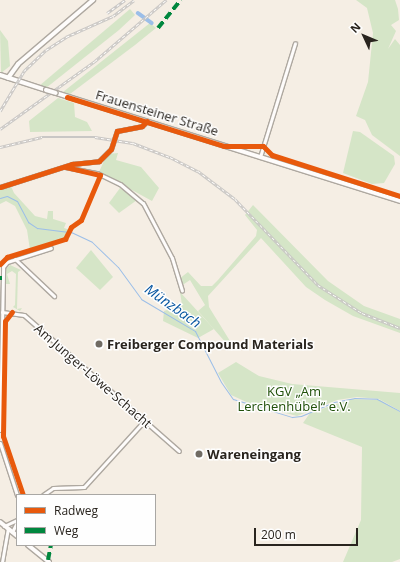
<!DOCTYPE html>
<html>
<head>
<meta charset="utf-8">
<style>
  body { margin:0 }
  #map { position:relative; width:400px; height:562px; overflow:hidden; background:#f5eee4; font-family:"Open Sans",sans-serif }
  div>[style] { position:absolute }
  .green>* { inset:0; background:#d5e5c7 }
  .stream>* { height:1px; margin:-0.5px; padding:0 0.5px; transform-origin:0.5px; border-radius:0.5px; background:#9bbee8 }
  .canal>* { height:3.5px; margin:-1.75px; padding:0 1.75px; transform-origin:1.75px; border-radius:1.75px; background:#9bbee8 }
  .roads { filter:drop-shadow(1px 0 #aea8a0) drop-shadow(-1px 0 #aea8a0) drop-shadow(0 1px #aea8a0) drop-shadow(0 -1px #aea8a0) }
  .street>* { height:3px; margin:-1.5px; padding:0 1.5px; transform-origin:1.5px; border-radius:1.5px; background:#fefcfb }
  .secondary>* { height:4px; margin:-2px; padding:0 2px; transform-origin:2px; border-radius:2px; background:#fefcfb }
  .rail>* { height:2.5px; margin-top:-1.25px; transform-origin:0; background:repeating-linear-gradient(90deg,#fefefe 0 3px,#c9c7c5 0 6px); box-sizing:border-box; border-block:1px solid #c9c7c5 }
  .bridges { filter:drop-shadow(1px 0 #aea8a0) drop-shadow(-1px 0 #aea8a0) drop-shadow(0 1px #aea8a0) drop-shadow(0 -1px #aea8a0) }
  .secondary-bridge>* { height:4px; margin:-2px; padding:0 2px; transform-origin:2px; border-radius:2px; background:#fefcfb }
  .quiet>* { height:4px; margin-top:-2px; transform-origin:0; background:repeating-linear-gradient(90deg,#00873e 0 8px,transparent 0 12px) }
  .cycleway>* { height:5px; margin:-2.5px; padding:0 2.5px; transform-origin:2.5px; border-radius:2.5px; background:#e8590c }
  .dots>* { width:11px; height:11px; translate:-50% -50%; box-sizing:border-box; border:2px solid #fefefe; border-radius:50% }
  span { translate:-50% -50%; white-space:nowrap; text-align:center; line-height:1.15; -webkit-text-stroke:3px #fefefe; paint-order:stroke }
  .street-label { font-size:13px; color:#29241e }
  .poi-label { font-size:13px; color:#29241e; font-weight:700 }
  .left { translate:0 -50%; text-align:left }
  .park-label { font-size:13px; color:#205009 }
  .water-label { font-size:14px; color:#0655a0; font-style:italic }
  .legend { position:absolute; left:16px; top:494px; width:140px; height:52px; box-sizing:border-box; background:#fefefe; border:1px solid #a9a7a4; margin:0; padding:5px 7px; list-style:none; font-size:12px; color:#29241e }
  .legend li { display:flex; align-items:center; gap:8px; height:20px }
  .legend b { width:20px; border:1px solid #a9a7a4 }
  .north { position:absolute; left:344px; top:16px; width:40px; height:40px; -webkit-text-stroke:3px #fefefe; paint-order:stroke; rotate:314deg; font-size:11px; font-weight:700; line-height:16px; text-align:center; color:#29241e }
  .north::after { content:''; display:block; margin:auto; width:14px; height:18px; background:#29241e; clip-path:polygon(50% 0,100% 100%,50% 72%,0 100%) }
  .scale { position:absolute; left:254px; top:528px; width:104px; height:18px; box-sizing:border-box; border:2px solid #29241e; border-top:0; padding-left:5px; font-size:12px; line-height:14px; white-space:nowrap; color:#29241e; -webkit-text-stroke:3px #fefefe; paint-order:stroke }
</style>
</head>
<body>
<div id="map">
  <div class="green">
    <i style="clip-path:polygon(356px 0,395px 0,398px 9px,399px 20px,391px 25px,396px 31px,388px 49px,395px 39px,400px 45px,400px 156px,372px 135px,365px 120px,356px 116px,368px 82px,373px 33px,367px 8px)"></i>
    <i style="clip-path:polygon(130px 9px,135px 15px,119px 30px,46px 88px,39px 86px)"></i>
    <i style="clip-path:polygon(150px 23px,156px 28px,135px 45px,70px 94px,63px 92px)"></i>
    <i style="clip-path:polygon(0 30px,8px 41px,10px 66px,1px 73px)"></i>
    <i style="clip-path:polygon(58px 98px,74px 103px,75px 117px,87px 122px,92px 131px,30px 132px,29px 121px)"></i>
    <i style="clip-path:polygon(353px 131px,360px 132px,394px 156px,395px 164px,384px 183px,372px 184px,343px 173px)"></i>
    <i style="clip-path:polygon(118px 153px,116px 160px,141px 167px,159px 188px,152px 201px,99px 172px,107px 154px)"></i>
    <i style="clip-path:polygon(10px 184px,14px 193px,35px 216px,47px 219px,48px 211px,53px 211px,53px 219px,66px 223px,64px 228px,70px 230px,67px 238px,30px 250px,27px 230px,15px 206px,6px 201px,0 204px,0 187px)"></i>
    <i style="clip-path:polygon(120px 188px,137px 200px,119px 213px,109px 203px)"></i>
    <i style="clip-path:polygon(253px 205px,328px 281px,364px 306px,400px 319px,400px 333px,353px 316px,325px 300px,306px 287px,261px 238px,208px 296px,209px 307px,230px 341px,227px 344px,198px 311px,205px 305px,190px 280px,181px 286px,179px 279px,188px 272px,201px 286px,212px 286px,218px 280px,256px 236px,257px 230px,245px 215px)"></i>
    <i style="clip-path:polygon(91px 250px,113px 277px,100px 290px,76px 268px)"></i>
    <i style="clip-path:polygon(10px 265px,21px 270px,18px 272px,17px 309px,22px 308px,20px 311px,13px 307px,15px 305px,16px 274px,12px 271px,7px 274px,10px 284px,6px 284px,6px 269px)"></i>
    <i style="clip-path:polygon(180px 292px,214px 329px,198px 338px,163px 321px,164px 311px,182px 305px)"></i>
    <i style="clip-path:polygon(236px 362px,259px 376px,292px 384px,400px 393px,400px 411px,379px 399px,357px 397px,337px 400px,297px 416px,251px 404px,231px 395px,218px 373px)"></i>
    <i style="clip-path:polygon(351px 399px,380px 400px,400px 412px,400px 559px,392px 562px,343px 562px,361px 520px,362px 447px,303px 423px,310px 413px)"></i>
  </div>
  <div class="stream">
    <i style="left:0;top:198px;width:7px;rotate:-16deg"></i>
    <i style="left:7px;top:196px;width:11px;rotate:27deg"></i>
    <i style="left:17px;top:201px;width:24px;rotate:62deg"></i>
    <i style="left:28px;top:222px;width:11px;rotate:34deg"></i>
    <i style="left:37px;top:228px;width:34px;rotate:7deg"></i>
    <i style="left:71px;top:232px;width:23px;rotate:25deg"></i>
    <i style="left:92px;top:242px;width:36px;rotate:44deg"></i>
    <i style="left:118px;top:267px;width:39px;rotate:54deg"></i>
    <i style="left:141px;top:299px;width:63px;rotate:30.7deg"></i>
    <i style="left:195px;top:331px;width:57px;rotate:63deg"></i>
    <i style="left:221px;top:382px;width:21px;rotate:55deg"></i>
    <i style="left:233px;top:399px;width:62px;rotate:17deg"></i>
    <i style="left:292px;top:417px;width:9px;rotate:-6deg"></i>
    <i style="left:301px;top:416px;width:36px;rotate:-23deg"></i>
    <i style="left:334px;top:402px;width:20px;rotate:-11deg"></i>
    <i style="left:354px;top:398px;width:23px;rotate:2deg"></i>
    <i style="left:377px;top:399px;width:26px;rotate:28deg"></i>
  </div>
  <div class="canal">
    <i style="left:138px;top:13px;width:17px;rotate:36deg"></i>
  </div>
  <div class="roads">
    <div class="street">
      <i style="left:260px;top:157px;width:119px;rotate:-72.9deg"></i>
      <i style="left:65px;top:167px;width:33px;rotate:11deg"></i>
      <i style="left:97px;top:173px;width:25px;rotate:26deg"></i>
      <i style="left:120px;top:184px;width:30px;rotate:40deg"></i>
      <i style="left:143px;top:203px;width:62px;rotate:62.2deg"></i>
      <i style="left:172px;top:258px;width:34px;rotate:73deg"></i>
      <i style="left:0;top:187px;width:76px;rotate:-17.7deg"></i>
      <i style="left:72px;top:164px;width:27px;rotate:-6deg"></i>
      <i style="left:99px;top:161px;width:17px;rotate:-45deg"></i>
      <i style="left:111px;top:149px;width:19px;rotate:-72deg"></i>
      <i style="left:117px;top:131px;width:25px;rotate:-11deg"></i>
      <i style="left:142px;top:126px;width:7px;rotate:-45deg"></i>
      <i style="left:15px;top:259px;width:54px;rotate:43.5deg"></i>
      <i style="left:2px;top:312px;width:22px;rotate:8deg"></i>
      <i style="left:24px;top:315px;width:206px;rotate:41.3deg"></i>
      <i style="left:0;top:430px;width:163px;rotate:-88.9deg"></i>
      <i style="left:3px;top:267px;width:6px;rotate:-51deg"></i>
      <i style="left:7px;top:262px;width:46px;rotate:-17.7deg"></i>
      <i style="left:0;top:443px;width:55px;rotate:71.9deg"></i>
      <i style="left:43px;top:495px;width:12px;rotate:-35deg"></i>
      <i style="left:53px;top:488px;width:31px;rotate:-2deg"></i>
      <i style="left:84px;top:487px;width:89px;rotate:-47.7deg"></i>
      <i style="left:4px;top:526px;width:14px;rotate:-25deg"></i>
      <i style="left:12px;top:532px;width:11px;rotate:-63deg"></i>
      <i style="left:2px;top:562px;width:34px;rotate:-80deg"></i>
    </div>
    <div class="secondary">
      <i style="left:0;top:75px;width:48px;rotate:18.1deg"></i>
      <i style="left:8px;top:78px;width:17px;rotate:-54deg"></i>
      <i style="left:18px;top:64px;width:99px;rotate:-40.5deg"></i>
      <i style="left:56px;top:93px;width:361px;rotate:17.4deg"></i>
      <i style="left:0;top:522px;width:22px;rotate:39deg"></i>
      <i style="left:28px;top:545px;width:27px;rotate:39deg"></i>
    </div>
  </div>
  <div class="rail">
    <i style="left:107px;top:13px;width:22px;rotate:-36deg"></i>
    <i style="left:0;top:111px;width:47px;rotate:-59deg"></i>
    <i style="left:24px;top:71px;width:30px;rotate:-44deg"></i>
    <i style="left:46px;top:50px;width:24px;rotate:-33deg"></i>
    <i style="left:66px;top:37px;width:51px;rotate:-24.1deg"></i>
    <i style="left:113px;top:16px;width:26px;rotate:-37deg"></i>
    <i style="left:0;top:129px;width:117px;rotate:-35.6deg"></i>
    <i style="left:95px;top:61px;width:94px;rotate:-40.7deg"></i>
    <i style="left:0;top:147px;width:43px;rotate:-13.4deg"></i>
    <i style="left:42px;top:137px;width:53px"></i>
    <i style="left:95px;top:137px;width:38px;rotate:9deg"></i>
    <i style="left:133px;top:143px;width:40px;rotate:21deg"></i>
    <i style="left:170px;top:157px;width:31px;rotate:27deg"></i>
    <i style="left:198px;top:171px;width:46px;rotate:37.1deg"></i>
    <i style="left:235px;top:199px;width:120px;rotate:46deg"></i>
    <i style="left:318px;top:285px;width:52px;rotate:32.5deg"></i>
    <i style="left:362px;top:313px;width:41px;rotate:21.5deg"></i>
  </div>
  <div class="bridges">
    <div class="secondary-bridge">
      <i style="left:46px;top:90px;width:10px;rotate:17deg"></i>
    </div>
  </div>
  <div class="quiet">
    <i style="left:158px;top:28px;width:36px;rotate:-51deg"></i>
    <i style="left:0;top:278px;width:2px"></i>
    <i style="left:48px;top:560px;width:15px;rotate:-79deg"></i>
  </div>
  <div class="cycleway">
    <i style="left:67px;top:97px;width:164px;rotate:17.3deg"></i>
    <i style="left:224px;top:146px;width:39px"></i>
    <i style="left:263px;top:146px;width:13px;rotate:45deg"></i>
    <i style="left:272px;top:155px;width:134px;rotate:17.8deg"></i>
    <i style="left:0;top:187px;width:76px;rotate:-17.7deg"></i>
    <i style="left:72px;top:164px;width:27px;rotate:-6deg"></i>
    <i style="left:99px;top:161px;width:17px;rotate:-45deg"></i>
    <i style="left:111px;top:149px;width:19px;rotate:-72deg"></i>
    <i style="left:117px;top:131px;width:25px;rotate:-11deg"></i>
    <i style="left:142px;top:126px;width:7px;rotate:-45deg"></i>
    <i style="left:0;top:264px;width:10px;rotate:-45deg"></i>
    <i style="left:7px;top:257px;width:61px;rotate:-17.2deg"></i>
    <i style="left:65px;top:239px;width:13px;rotate:-63deg"></i>
    <i style="left:71px;top:227px;width:12px;rotate:-35deg"></i>
    <i style="left:81px;top:220px;width:49px;rotate:-67.1deg"></i>
    <i style="left:100px;top:175px;width:36px;rotate:-167deg"></i>
    <i style="left:12px;top:312px;width:11px;rotate:128deg"></i>
    <i style="left:5px;top:321px;width:115px;rotate:91deg"></i>
    <i style="left:3px;top:436px;width:62px;rotate:71.3deg"></i>
  </div>
  <div class="dots">
    <i style="left:99px;top:344px;background:#706b63"></i>
    <i style="left:199px;top:454px;background:#706b63"></i>
  </div>
  <div class="street-label">
    <span style="left:157px;top:113px;rotate:17deg">Frauensteiner Straße</span>
    <span style="left:93px;top:376px;rotate:41deg">Am Junger-Löwe-Schacht</span>
  </div>
  <div class="poi-label">
    <span class="left" style="left:107px;top:344px">Freiberger Compound Materials</span>
    <span class="left" style="left:207px;top:454px">Wareneingang</span>
  </div>
  <div class="park-label">
    <span style="left:294px;top:399px">KGV „Am<br>Lerchenhübel“ e.V.</span>
  </div>
  <div class="water-label">
    <span style="left:173px;top:306px;rotate:35deg">Münzbach</span>
  </div>
  <ul class="legend">
  <li><b style="height:5px;background:#e8590c"></b>Radweg</li>
  <li><b style="height:5px;background:#00873e"></b>Weg</li>
  </ul>
  <div class="north">N</div>
  <div class="scale">200 m</div>
</div>
</body>
</html>
